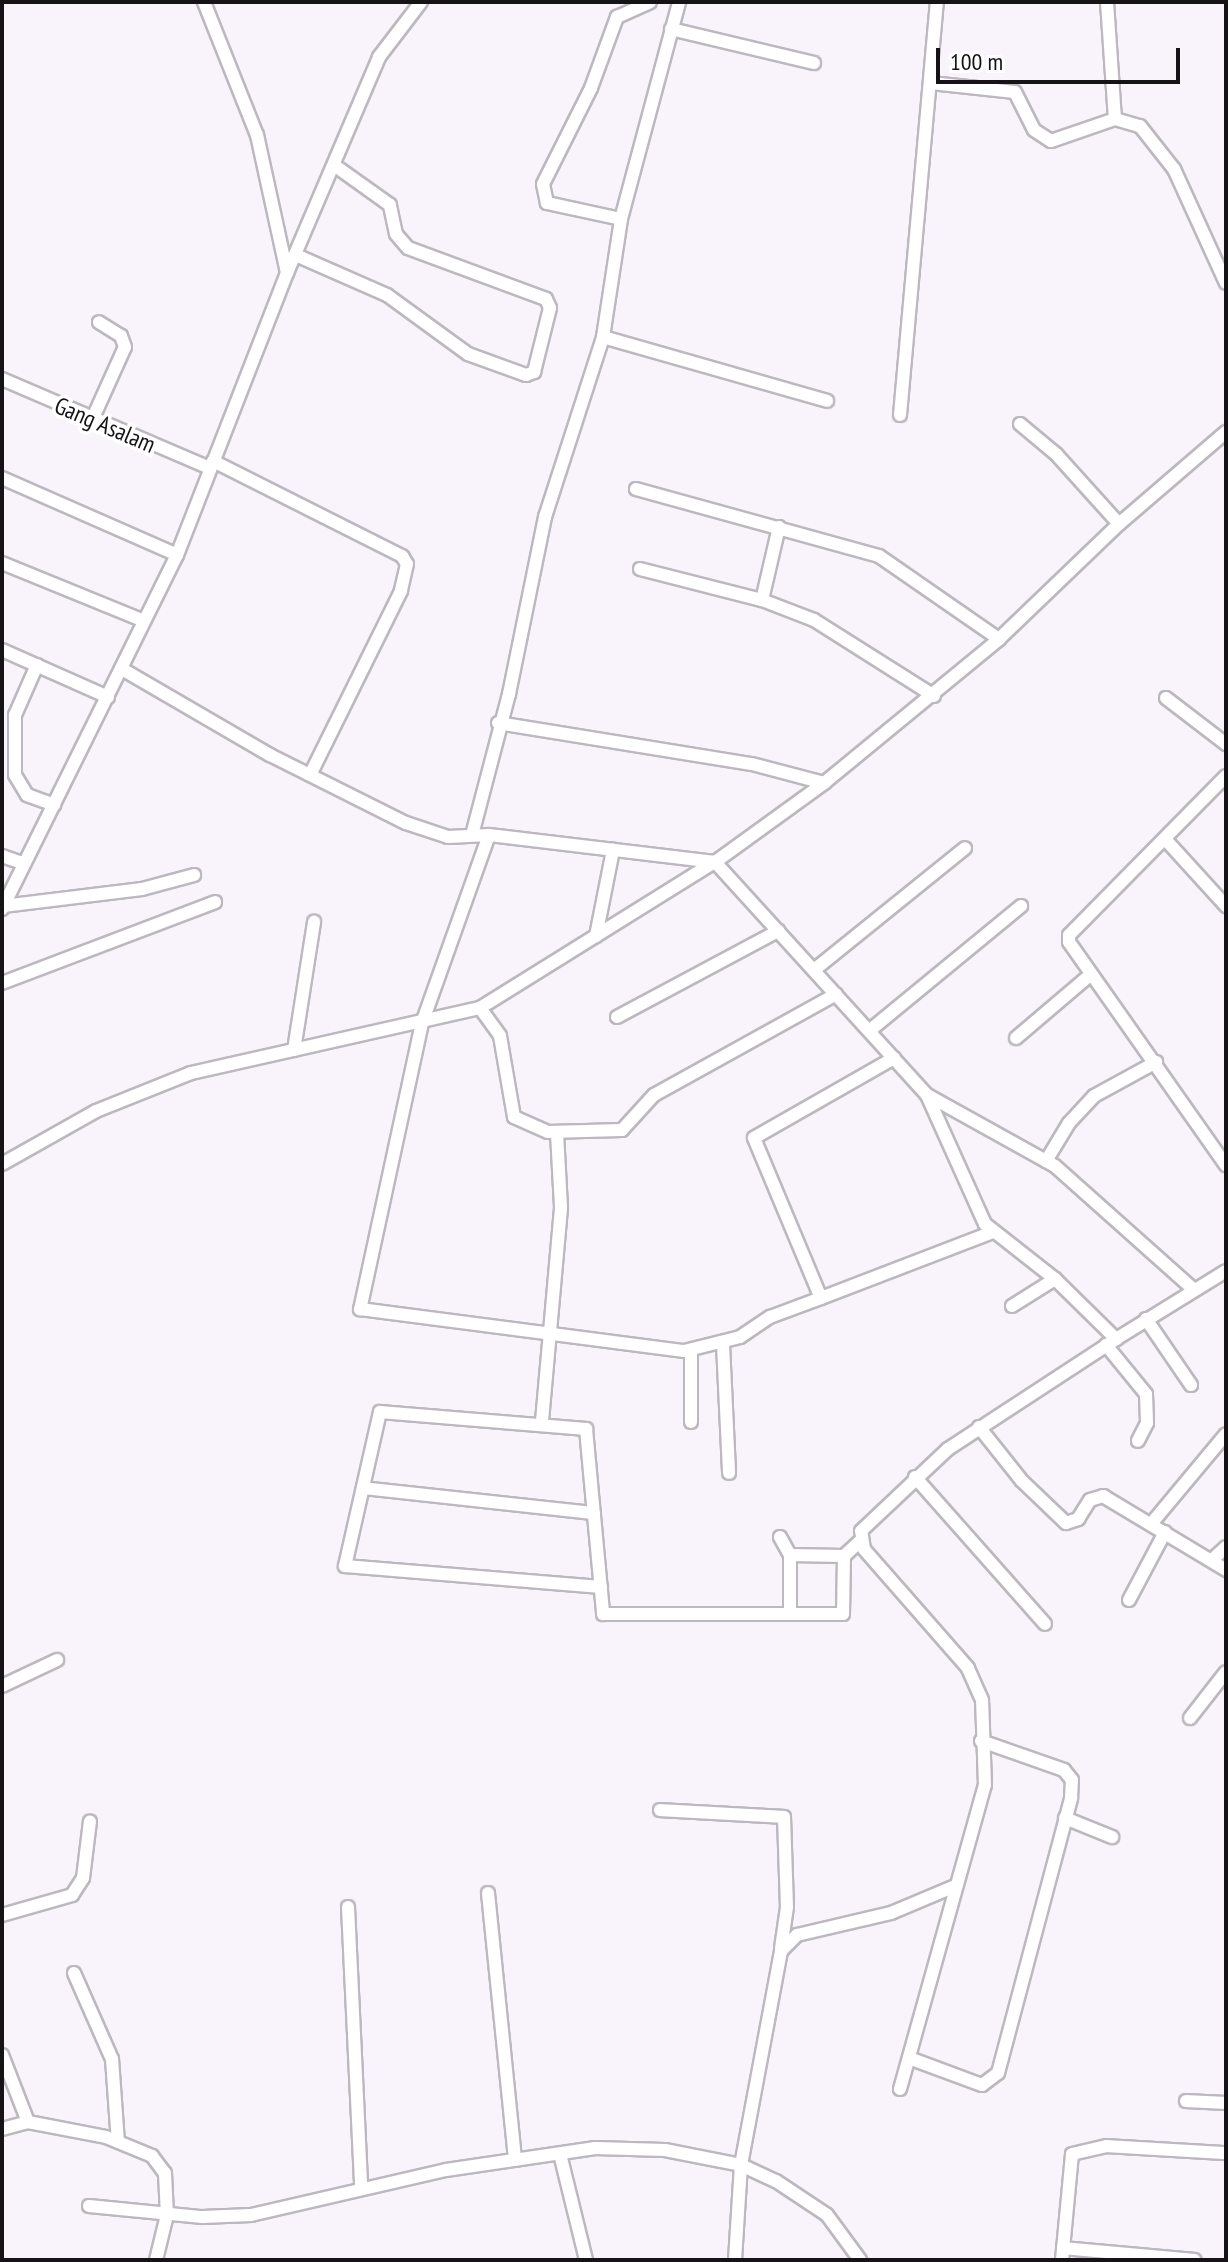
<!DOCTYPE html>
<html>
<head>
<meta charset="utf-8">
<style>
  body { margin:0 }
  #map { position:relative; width:1228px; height:2262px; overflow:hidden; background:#f9f4fc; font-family:"PT Sans Narrow",sans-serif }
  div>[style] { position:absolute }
  .roads { filter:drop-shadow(2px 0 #bdb8bf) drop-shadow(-2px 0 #bdb8bf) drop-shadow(0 2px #bdb8bf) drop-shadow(0 -2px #bdb8bf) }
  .street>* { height:12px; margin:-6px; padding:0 6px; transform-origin:6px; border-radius:6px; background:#fff }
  span { translate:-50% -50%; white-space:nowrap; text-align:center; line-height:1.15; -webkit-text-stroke:7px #fff; paint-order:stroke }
  .street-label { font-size:24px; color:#151316 }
  .frame { position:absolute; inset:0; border:4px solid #151316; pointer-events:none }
  .scale { position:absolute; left:936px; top:48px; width:244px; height:36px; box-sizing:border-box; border:4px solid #151316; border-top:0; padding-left:10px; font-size:24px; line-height:28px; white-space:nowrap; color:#151316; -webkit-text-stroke:6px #fff; paint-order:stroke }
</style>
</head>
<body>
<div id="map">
  <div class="roads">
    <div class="street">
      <i style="left:204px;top:2px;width:143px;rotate:68.3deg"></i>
      <i style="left:257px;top:135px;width:141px;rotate:77.7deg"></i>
      <i style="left:1107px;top:2px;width:117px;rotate:86.1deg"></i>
      <i style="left:1115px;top:119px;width:26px;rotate:16deg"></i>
      <i style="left:1140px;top:126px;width:55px;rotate:51.7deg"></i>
      <i style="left:1174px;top:169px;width:125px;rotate:65.5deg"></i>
      <i style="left:671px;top:29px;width:147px;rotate:13.4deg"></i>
      <i style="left:931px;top:83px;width:84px;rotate:6.1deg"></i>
      <i style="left:1015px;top:92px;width:42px;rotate:63.4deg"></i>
      <i style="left:1034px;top:130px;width:20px;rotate:33deg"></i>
      <i style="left:1051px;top:141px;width:68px;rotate:-19deg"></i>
      <i style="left:621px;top:219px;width:76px;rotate:-167.8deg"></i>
      <i style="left:547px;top:203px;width:19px;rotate:-102deg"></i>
      <i style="left:543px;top:184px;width:107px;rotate:-63.4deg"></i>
      <i style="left:591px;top:88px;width:76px;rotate:-69.9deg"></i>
      <i style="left:617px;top:17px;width:36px;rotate:-24deg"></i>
      <i style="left:298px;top:256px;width:97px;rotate:23.7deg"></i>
      <i style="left:387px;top:295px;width:100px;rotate:36.1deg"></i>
      <i style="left:468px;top:354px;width:62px;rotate:19.9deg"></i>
      <i style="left:526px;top:375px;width:9px;rotate:-21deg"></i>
      <i style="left:534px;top:372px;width:66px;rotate:-76deg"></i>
      <i style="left:550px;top:308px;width:10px;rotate:-114deg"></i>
      <i style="left:546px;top:299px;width:147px;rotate:-159.7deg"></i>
      <i style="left:408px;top:248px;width:18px;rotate:-131deg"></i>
      <i style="left:396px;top:234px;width:30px;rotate:-102deg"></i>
      <i style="left:390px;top:205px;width:69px;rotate:-144.5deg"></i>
      <i style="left:603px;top:337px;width:233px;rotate:15.9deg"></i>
      <i style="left:2px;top:379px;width:226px;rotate:23.2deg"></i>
      <i style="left:900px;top:415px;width:415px;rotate:-84.9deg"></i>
      <i style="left:92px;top:420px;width:80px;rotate:-65.7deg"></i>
      <i style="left:125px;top:347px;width:12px;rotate:-110deg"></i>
      <i style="left:121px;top:336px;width:26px;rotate:-148deg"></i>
      <i style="left:1020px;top:424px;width:47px;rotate:39.8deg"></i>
      <i style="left:1056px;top:454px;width:94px;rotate:48deg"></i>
      <i style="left:213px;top:461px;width:212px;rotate:26.7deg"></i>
      <i style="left:402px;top:556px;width:9px;rotate:58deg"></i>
      <i style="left:407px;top:564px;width:28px;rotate:103deg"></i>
      <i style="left:401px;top:591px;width:205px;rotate:116.3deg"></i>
      <i style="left:2px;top:478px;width:191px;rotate:23.7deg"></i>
      <i style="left:636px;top:489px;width:252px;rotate:15.4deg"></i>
      <i style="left:879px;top:556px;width:146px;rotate:34.7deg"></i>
      <i style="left:2px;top:563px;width:153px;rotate:22.2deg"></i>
      <i style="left:640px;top:569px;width:126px;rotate:14.3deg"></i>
      <i style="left:762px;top:600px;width:56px;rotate:21deg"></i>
      <i style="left:814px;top:620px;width:142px;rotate:32.3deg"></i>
      <i style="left:762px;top:600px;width:75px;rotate:-76.9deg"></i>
      <i style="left:2px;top:650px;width:116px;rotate:23.9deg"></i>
      <i style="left:37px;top:665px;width:55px;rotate:113.7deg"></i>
      <i style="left:15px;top:715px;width:60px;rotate:90deg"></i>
      <i style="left:15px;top:775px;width:23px;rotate:59deg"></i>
      <i style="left:27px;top:795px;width:29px;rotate:20deg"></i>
      <i style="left:122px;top:669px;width:171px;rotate:30.2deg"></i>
      <i style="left:270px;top:755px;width:152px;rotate:26.6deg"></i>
      <i style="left:406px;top:823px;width:44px;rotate:18.4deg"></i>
      <i style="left:448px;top:837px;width:41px;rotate:-2.8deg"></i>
      <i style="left:489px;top:835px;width:228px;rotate:6.8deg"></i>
      <i style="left:715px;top:862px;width:315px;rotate:47.7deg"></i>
      <i style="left:927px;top:1095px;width:141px;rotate:65.8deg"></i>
      <i style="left:985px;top:1224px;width:89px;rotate:38.2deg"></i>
      <i style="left:1055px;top:1279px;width:86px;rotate:44.5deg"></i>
      <i style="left:1116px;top:1339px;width:129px;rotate:-31.7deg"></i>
      <i style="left:1166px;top:698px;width:76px;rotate:37.5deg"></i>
      <i style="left:498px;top:723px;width:257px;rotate:9.2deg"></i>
      <i style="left:752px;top:764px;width:74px;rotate:14.8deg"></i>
      <i style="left:1226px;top:776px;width:223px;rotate:134.6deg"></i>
      <i style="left:1069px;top:935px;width:7px;rotate:90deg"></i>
      <i style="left:1069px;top:942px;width:273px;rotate:54.9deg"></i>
      <i style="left:472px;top:835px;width:146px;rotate:-75.3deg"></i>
      <i style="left:509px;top:694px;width:181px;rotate:-78.5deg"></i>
      <i style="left:545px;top:517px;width:189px;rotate:-72.1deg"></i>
      <i style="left:603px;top:337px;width:119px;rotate:-81.3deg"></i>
      <i style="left:621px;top:219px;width:225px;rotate:-75deg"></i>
      <i style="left:489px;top:835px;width:200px;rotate:109.6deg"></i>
      <i style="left:422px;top:1023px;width:293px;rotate:102.2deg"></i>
      <i style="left:360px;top:1309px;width:327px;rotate:7.4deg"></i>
      <i style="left:684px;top:1351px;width:58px;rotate:-14deg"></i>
      <i style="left:740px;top:1337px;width:36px;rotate:-34deg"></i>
      <i style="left:770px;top:1317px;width:54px;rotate:-20.4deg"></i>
      <i style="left:1165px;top:839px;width:91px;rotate:47.7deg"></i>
      <i style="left:2px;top:856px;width:21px;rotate:19deg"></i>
      <i style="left:3px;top:906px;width:140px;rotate:-7deg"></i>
      <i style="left:142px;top:889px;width:54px;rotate:-15.1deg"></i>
      <i style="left:2px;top:909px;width:395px;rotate:-63.7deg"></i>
      <i style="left:177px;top:555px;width:303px;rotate:-68.7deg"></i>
      <i style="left:287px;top:273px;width:235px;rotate:-66.9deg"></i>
      <i style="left:379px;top:57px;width:69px;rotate:-52.6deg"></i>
      <i style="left:596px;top:936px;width:88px;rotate:-78.8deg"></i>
      <i style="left:814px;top:970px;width:194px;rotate:-38.9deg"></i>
      <i style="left:2px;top:983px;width:228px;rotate:-20.8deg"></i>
      <i style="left:480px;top:1008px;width:34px;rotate:54deg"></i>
      <i style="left:500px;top:1036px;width:82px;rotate:80.2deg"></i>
      <i style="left:514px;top:1117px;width:37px;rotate:24deg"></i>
      <i style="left:548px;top:1132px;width:74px;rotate:-1.5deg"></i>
      <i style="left:622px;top:1130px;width:47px;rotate:-47.6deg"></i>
      <i style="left:654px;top:1095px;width:208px;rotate:-29deg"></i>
      <i style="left:617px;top:1017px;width:183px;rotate:-28.1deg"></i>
      <i style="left:869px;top:1031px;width:197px;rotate:-39.4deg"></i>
      <i style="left:1016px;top:1038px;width:97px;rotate:-40.4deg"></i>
      <i style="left:294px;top:1050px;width:130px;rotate:-81.1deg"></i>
      <i style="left:894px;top:1058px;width:161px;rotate:150.3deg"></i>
      <i style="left:754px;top:1138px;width:173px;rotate:67.3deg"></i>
      <i style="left:821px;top:1298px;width:184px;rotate:-21deg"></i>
      <i style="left:927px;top:1095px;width:146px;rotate:29deg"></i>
      <i style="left:1055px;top:1166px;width:183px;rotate:41.7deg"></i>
      <i style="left:1046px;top:1161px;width:44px;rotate:-58.8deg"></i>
      <i style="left:1069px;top:1123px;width:37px;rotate:-47deg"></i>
      <i style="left:1094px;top:1096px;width:71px;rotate:-28.7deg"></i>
      <i style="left:2px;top:1164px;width:108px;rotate:-29.4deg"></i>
      <i style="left:96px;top:1111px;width:102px;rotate:-21.8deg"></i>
      <i style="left:191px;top:1073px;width:296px;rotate:-12.7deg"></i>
      <i style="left:480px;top:1008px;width:277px;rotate:-31.9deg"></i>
      <i style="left:715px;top:862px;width:135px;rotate:-35.9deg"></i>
      <i style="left:824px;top:783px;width:227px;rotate:-39.4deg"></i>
      <i style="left:999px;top:639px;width:166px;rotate:-43.8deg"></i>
      <i style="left:1119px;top:524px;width:141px;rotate:-40.7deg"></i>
      <i style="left:1012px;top:1306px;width:51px;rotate:-32.1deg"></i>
      <i style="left:1146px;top:1319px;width:80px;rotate:55.7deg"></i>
      <i style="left:723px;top:1344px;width:129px;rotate:87.3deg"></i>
      <i style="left:1106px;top:1345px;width:63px;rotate:50.8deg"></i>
      <i style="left:1146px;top:1394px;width:29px;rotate:88deg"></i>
      <i style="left:1147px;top:1423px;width:20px;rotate:117deg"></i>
      <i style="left:691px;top:1350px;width:72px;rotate:90deg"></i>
      <i style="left:542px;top:1421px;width:215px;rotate:-84.9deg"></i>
      <i style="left:561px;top:1207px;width:75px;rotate:-93.1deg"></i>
      <i style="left:979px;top:1427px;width:69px;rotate:51.5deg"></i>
      <i style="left:1022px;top:1481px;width:61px;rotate:43.7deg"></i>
      <i style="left:1066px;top:1523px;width:13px;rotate:-18deg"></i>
      <i style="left:1078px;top:1519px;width:22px;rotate:-58deg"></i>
      <i style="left:1090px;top:1500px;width:14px;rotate:-17deg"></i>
      <i style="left:1103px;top:1496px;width:144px;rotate:31deg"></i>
      <i style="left:915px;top:1477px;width:196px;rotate:48.5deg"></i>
      <i style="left:363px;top:1488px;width:232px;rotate:6.2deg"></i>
      <i style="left:1151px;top:1524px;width:117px;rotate:-50.2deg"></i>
      <i style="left:780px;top:1537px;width:21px;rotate:61deg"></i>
      <i style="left:790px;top:1555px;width:54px;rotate:1.1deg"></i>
      <i style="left:1212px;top:1560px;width:19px;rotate:-43deg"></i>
      <i style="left:601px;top:1587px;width:257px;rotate:-175.3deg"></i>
      <i style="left:345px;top:1566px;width:158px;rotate:-77.2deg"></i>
      <i style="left:380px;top:1412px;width:207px;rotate:4.7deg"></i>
      <i style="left:586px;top:1429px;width:186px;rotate:84.7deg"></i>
      <i style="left:603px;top:1614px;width:240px"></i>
      <i style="left:843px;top:1614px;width:58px;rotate:-89deg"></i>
      <i style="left:844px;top:1556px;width:23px;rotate:-43deg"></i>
      <i style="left:1129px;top:1600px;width:77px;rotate:-62.1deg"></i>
      <i style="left:790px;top:1614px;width:59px;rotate:-90deg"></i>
      <i style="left:2px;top:1686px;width:61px;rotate:-25.3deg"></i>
      <i style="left:1190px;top:1718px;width:58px;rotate:-52deg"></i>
      <i style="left:660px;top:1810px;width:124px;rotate:3.2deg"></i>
      <i style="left:784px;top:1817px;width:90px;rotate:88.1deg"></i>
      <i style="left:787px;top:1907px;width:41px;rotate:98.3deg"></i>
      <i style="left:1065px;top:1818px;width:51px;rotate:22deg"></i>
      <i style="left:488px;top:1893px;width:268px;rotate:84.2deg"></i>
      <i style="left:348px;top:1907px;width:280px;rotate:87.3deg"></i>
      <i style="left:2px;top:1915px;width:73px;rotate:-15.9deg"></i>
      <i style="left:72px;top:1895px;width:20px;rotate:-57deg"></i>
      <i style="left:83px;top:1878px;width:57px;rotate:-83deg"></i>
      <i style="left:74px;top:1973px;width:94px;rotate:66.2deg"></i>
      <i style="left:112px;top:2059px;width:83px;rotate:85.9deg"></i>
      <i style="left:2px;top:2055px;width:72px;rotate:68.8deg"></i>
      <i style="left:28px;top:2122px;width:79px;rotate:10.9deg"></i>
      <i style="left:106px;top:2137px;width:50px;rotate:22.4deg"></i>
      <i style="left:152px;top:2156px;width:21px;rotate:53deg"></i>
      <i style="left:165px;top:2173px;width:42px;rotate:87.3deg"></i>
      <i style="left:167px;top:2215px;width:46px;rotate:103.7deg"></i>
      <i style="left:909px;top:2058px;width:78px;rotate:20.3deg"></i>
      <i style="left:982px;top:2085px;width:20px;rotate:-37deg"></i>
      <i style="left:998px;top:2073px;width:285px;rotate:-75.1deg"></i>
      <i style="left:1071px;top:1798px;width:18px;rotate:-87deg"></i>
      <i style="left:1072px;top:1780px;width:13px;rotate:-129deg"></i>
      <i style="left:1064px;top:1770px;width:88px;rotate:-160.7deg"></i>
      <i style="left:900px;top:2089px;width:316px;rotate:-74.4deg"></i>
      <i style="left:985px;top:1785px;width:85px;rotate:-92deg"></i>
      <i style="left:982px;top:1700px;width:35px;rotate:-114deg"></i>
      <i style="left:968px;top:1668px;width:158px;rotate:-131.2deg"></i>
      <i style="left:864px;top:1549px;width:18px;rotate:-99deg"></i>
      <i style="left:861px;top:1531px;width:120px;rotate:-43.3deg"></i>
      <i style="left:948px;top:1449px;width:201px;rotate:-33.2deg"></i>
      <i style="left:1186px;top:2101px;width:40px;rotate:2.9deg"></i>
      <i style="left:2px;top:2129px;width:27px;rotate:-15deg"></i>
      <i style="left:560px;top:2154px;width:109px;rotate:76.2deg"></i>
      <i style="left:89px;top:2206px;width:114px;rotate:5.6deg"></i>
      <i style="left:202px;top:2217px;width:49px;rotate:-2.3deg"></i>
      <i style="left:251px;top:2215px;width:200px;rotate:-13deg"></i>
      <i style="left:446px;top:2170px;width:151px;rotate:-8.4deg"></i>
      <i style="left:595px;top:2148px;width:70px;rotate:1.6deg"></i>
      <i style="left:665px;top:2150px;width:77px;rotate:11.2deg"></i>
      <i style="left:741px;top:2165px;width:38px;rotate:25deg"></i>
      <i style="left:776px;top:2181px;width:61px;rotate:33.7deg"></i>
      <i style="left:827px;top:2215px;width:56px;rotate:53.7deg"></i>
      <i style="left:1063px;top:2248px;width:132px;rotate:5.2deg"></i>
      <i style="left:735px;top:2260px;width:95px;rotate:-86.4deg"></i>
      <i style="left:741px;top:2165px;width:218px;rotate:-79.4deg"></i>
      <i style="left:781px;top:1951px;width:23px;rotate:-45deg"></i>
      <i style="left:797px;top:1935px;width:97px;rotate:-13.2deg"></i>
      <i style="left:891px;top:1913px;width:67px;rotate:-22.8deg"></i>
      <i style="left:1062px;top:2260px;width:106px;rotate:-84.6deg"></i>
      <i style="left:1072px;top:2154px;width:36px;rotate:-13deg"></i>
      <i style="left:1107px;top:2146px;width:119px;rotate:3.4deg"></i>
    </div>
  </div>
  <div class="street-label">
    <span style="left:105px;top:425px;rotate:23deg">Gang Asalam</span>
  </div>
  <div class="frame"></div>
  <div class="scale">100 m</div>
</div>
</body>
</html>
